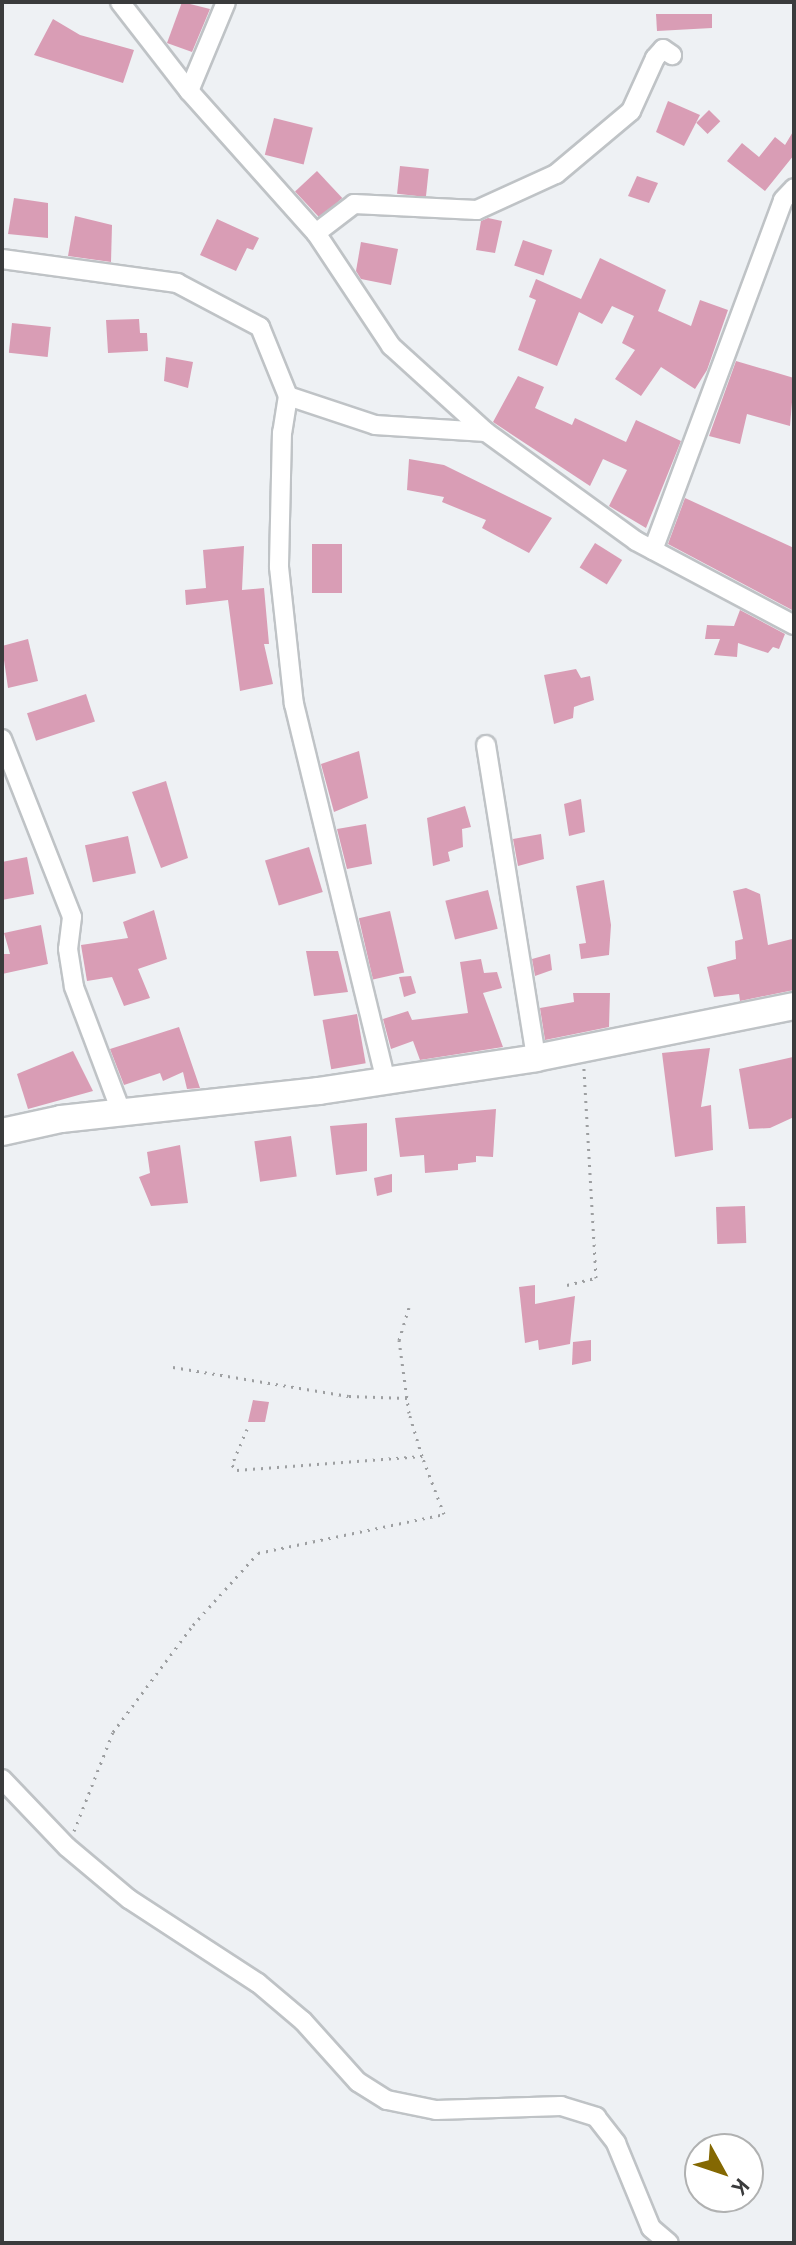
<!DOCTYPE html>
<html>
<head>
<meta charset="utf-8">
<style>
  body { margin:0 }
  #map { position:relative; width:796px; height:2245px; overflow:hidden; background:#eef1f4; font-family:"Archivo Narrow",sans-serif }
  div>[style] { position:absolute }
  .building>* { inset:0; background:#d99db5; transform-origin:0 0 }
  .path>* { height:3px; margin-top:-1.5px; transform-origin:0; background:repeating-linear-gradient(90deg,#9d9fa1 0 2px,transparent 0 8px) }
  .roads { filter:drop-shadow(2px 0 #bfc3c6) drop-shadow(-2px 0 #bfc3c6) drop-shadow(0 2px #bfc3c6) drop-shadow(0 -2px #bfc3c6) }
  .street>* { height:18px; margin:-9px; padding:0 9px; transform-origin:9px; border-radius:9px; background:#fff }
  .secondary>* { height:26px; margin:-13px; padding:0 13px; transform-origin:13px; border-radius:13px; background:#fff }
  span { translate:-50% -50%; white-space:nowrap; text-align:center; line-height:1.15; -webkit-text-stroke:8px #fff; paint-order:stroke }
  .frame { position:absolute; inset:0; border:4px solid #3a3b3c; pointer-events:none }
  .north { position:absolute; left:684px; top:2133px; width:80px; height:80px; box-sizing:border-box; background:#fff; border:2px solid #b0b1b1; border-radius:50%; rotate:130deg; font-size:22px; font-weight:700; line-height:32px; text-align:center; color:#3a3b3c }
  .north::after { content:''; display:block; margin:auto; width:28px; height:36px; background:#846802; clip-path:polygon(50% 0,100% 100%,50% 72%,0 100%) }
</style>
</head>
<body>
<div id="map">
  <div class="building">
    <i style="clip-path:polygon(182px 2px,210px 9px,192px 52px,167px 43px)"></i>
    <i style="clip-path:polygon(656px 14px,712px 14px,712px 28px,657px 31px)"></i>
    <i style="clip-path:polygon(53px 19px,80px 35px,134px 50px,123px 83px,34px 55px)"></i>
    <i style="clip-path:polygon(668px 101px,700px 115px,684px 146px,656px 132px)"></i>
    <i style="left:709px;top:110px;width:16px;height:18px;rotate:45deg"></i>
    <i style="left:274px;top:118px;width:40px;height:38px;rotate:14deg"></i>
    <i style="clip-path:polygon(794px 130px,794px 155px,765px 191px,727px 161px,742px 143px,759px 157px,775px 137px,785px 145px)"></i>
    <i style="left:400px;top:166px;width:29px;height:28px;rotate:6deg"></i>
    <i style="left:317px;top:171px;width:37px;height:30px;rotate:47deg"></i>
    <i style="clip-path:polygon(637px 176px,658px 183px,649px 203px,628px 196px)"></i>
    <i style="clip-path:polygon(14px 198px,48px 203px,48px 238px,8px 234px)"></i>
    <i style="clip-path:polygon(75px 216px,112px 225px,111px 262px,68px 256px)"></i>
    <i style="clip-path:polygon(488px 218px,502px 221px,495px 253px,476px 250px,481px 221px)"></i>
    <i style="clip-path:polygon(217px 219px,259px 238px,253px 250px,247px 248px,236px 271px,200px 255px)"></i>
    <i style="left:523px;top:240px;width:31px;height:27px;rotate:19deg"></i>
    <i style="clip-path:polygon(361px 242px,398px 249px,391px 285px,361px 279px,356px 271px)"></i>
    <i style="clip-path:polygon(600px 258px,666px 290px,658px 311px,691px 326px,700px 300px,728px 310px,707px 370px,695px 389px,661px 367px,641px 396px,615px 379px,635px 350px,622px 343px,634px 316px,612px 306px,602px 324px,579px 312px,557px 366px,518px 350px,536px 300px,529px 297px,536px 279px,581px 299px)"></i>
    <i style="clip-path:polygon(139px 319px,140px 333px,147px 333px,148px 351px,108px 353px,106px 320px)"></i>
    <i style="left:12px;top:323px;width:39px;height:30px;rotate:6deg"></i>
    <i style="clip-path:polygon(166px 357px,193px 362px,188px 388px,164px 381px)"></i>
    <i style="clip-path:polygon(736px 361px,794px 378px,790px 426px,747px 414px,740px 444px,709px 436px)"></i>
    <i style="clip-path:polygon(518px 376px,544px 387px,535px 408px,572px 425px,575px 418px,626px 442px,636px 420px,681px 441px,646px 528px,609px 506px,627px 470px,603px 459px,590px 486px,493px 422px)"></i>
    <i style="clip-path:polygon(409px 459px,444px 465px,552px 518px,529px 553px,482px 528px,486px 520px,442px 502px,444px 497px,407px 490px)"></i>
    <i style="clip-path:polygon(685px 498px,794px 548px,794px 611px,668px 544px)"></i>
    <i style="left:595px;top:543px;width:32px;height:29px;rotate:32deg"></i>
    <i style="left:312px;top:544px;width:30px;height:49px"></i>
    <i style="clip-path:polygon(244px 546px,242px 590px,264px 588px,269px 644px,264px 644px,273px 684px,240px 691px,228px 600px,186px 605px,185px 590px,206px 588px,203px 550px)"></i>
    <i style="clip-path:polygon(740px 610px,785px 634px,779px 649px,773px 647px,768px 653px,738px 643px,737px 657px,714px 655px,720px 639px,705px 639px,707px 625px,734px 626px)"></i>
    <i style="clip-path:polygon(28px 639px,38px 681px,8px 688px,2px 646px)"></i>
    <i style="clip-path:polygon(576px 669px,581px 678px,590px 676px,594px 700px,574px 707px,573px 718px,554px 724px,544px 675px)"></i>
    <i style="left:86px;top:694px;width:29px;height:62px;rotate:72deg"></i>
    <i style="clip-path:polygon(359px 751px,368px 798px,334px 812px,321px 764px)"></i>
    <i style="clip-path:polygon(166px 781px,188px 858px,161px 868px,132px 792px)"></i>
    <i style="clip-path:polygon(581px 799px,585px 832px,569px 836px,564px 804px)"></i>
    <i style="clip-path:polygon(465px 806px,471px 827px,462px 829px,463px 847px,448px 852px,450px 861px,433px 866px,427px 818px)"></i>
    <i style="clip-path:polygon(366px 824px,372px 864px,347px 869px,337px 829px)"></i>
    <i style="clip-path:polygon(541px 834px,544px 859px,518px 866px,513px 839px)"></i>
    <i style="left:128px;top:836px;width:38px;height:44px;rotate:78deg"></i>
    <i style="left:309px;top:847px;width:47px;height:46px;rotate:73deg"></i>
    <i style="clip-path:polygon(27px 857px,34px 894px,2px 900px,2px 862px)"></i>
    <i style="clip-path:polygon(604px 880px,611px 925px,609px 955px,581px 959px,579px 944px,586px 943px,576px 886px)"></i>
    <i style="clip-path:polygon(746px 888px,760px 894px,768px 945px,792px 939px,794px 990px,740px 1001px,739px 994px,714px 997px,707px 967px,736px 959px,735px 941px,743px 939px,733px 891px)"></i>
    <i style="left:488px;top:890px;width:40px;height:44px;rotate:76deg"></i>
    <i style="clip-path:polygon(154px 910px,167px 959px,138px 969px,150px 998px,124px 1006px,112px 977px,87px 981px,81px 945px,128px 938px,123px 922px)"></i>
    <i style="left:390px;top:911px;width:63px;height:32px;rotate:77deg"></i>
    <i style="clip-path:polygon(41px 925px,48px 964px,2px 974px,2px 954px,10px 954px,4px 933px)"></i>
    <i style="clip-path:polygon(306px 951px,338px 951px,348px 992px,314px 996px)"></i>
    <i style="clip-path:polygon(550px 954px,552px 970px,535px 976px,532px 959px)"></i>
    <i style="clip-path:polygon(481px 959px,484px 973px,497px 972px,502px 988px,483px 993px,503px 1047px,420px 1060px,413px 1041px,391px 1049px,383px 1019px,408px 1011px,412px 1020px,468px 1013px,460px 962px)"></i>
    <i style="clip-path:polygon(411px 976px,416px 993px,404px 997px,399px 977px)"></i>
    <i style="clip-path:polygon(573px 993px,610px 993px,609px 1027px,545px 1040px,540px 1008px,574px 1002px)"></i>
    <i style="left:357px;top:1014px;width:50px;height:35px;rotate:80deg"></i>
    <i style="clip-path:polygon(179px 1027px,200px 1088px,187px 1089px,183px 1072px,163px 1081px,160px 1073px,124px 1085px,110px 1049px)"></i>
    <i style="clip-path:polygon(710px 1048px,701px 1107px,711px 1105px,713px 1150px,675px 1157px,662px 1053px)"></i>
    <i style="clip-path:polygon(73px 1051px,93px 1091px,28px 1109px,17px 1074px)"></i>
    <i style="clip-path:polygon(793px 1057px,794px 1117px,770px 1128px,749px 1129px,739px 1069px)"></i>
    <i style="clip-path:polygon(496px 1109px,493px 1157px,476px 1156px,476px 1162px,458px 1164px,458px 1170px,425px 1173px,424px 1155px,400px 1157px,395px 1118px)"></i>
    <i style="clip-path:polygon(367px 1123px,367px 1171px,336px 1175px,330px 1126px)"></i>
    <i style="left:291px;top:1136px;width:41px;height:37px;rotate:82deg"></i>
    <i style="clip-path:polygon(180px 1145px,188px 1203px,151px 1206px,139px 1177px,150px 1173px,147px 1152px)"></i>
    <i style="clip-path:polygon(392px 1174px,392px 1192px,377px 1196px,374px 1178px)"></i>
    <i style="left:745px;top:1206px;width:37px;height:29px;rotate:88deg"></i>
    <i style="clip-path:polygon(535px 1285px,535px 1304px,575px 1296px,570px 1344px,539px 1350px,538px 1340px,525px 1343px,519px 1287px)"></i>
    <i style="clip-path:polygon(591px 1340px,591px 1361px,572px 1365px,573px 1342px)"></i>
    <i style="clip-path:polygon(253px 1400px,269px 1402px,265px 1422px,248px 1422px)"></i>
  </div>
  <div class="path">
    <i style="left:567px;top:1285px;width:30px;rotate:-14deg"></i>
    <i style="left:596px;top:1278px;width:210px;rotate:-93.3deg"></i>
    <i style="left:173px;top:1367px;width:178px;rotate:9.4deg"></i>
    <i style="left:349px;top:1396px;width:58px;rotate:2deg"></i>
    <i style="left:247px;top:1429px;width:39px;rotate:113deg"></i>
    <i style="left:232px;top:1465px;width:7px;rotate:45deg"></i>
    <i style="left:237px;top:1470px;width:186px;rotate:-4.3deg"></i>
    <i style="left:422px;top:1456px;width:45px;rotate:-106.8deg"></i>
    <i style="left:409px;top:1413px;width:74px;rotate:-97.8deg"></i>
    <i style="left:399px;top:1340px;width:34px;rotate:-73deg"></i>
    <i style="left:74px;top:1831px;width:106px;rotate:-68.5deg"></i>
    <i style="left:113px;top:1732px;width:134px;rotate:-53.2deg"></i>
    <i style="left:193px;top:1625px;width:97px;rotate:-47.9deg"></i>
    <i style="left:258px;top:1553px;width:190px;rotate:-11.8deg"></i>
    <i style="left:444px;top:1514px;width:62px;rotate:-110.8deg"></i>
  </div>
  <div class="roads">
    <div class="street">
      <i style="left:120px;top:2px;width:113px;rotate:52.2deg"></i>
      <i style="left:189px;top:91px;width:191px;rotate:48.2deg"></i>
      <i style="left:316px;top:233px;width:136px;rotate:56.4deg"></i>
      <i style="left:391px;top:346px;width:128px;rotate:42.2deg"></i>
      <i style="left:189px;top:91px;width:96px;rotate:-67.4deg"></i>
      <i style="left:316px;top:233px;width:48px;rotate:-37.3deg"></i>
      <i style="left:354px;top:204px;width:123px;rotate:2.8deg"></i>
      <i style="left:477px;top:210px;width:87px;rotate:-24.5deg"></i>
      <i style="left:556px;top:174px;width:98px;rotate:-40deg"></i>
      <i style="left:631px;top:111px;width:58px;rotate:-65.6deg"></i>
      <i style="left:655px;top:58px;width:12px;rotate:-48deg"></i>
      <i style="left:663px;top:49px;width:11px;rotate:34deg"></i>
      <i style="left:2px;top:259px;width:177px;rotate:7.8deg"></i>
      <i style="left:177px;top:283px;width:94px;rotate:27.9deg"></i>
      <i style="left:260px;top:327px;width:74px;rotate:67.9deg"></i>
      <i style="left:288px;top:396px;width:36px;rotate:99deg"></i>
      <i style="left:282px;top:432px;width:135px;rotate:91.3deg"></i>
      <i style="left:279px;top:567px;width:138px;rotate:83.8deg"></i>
      <i style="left:294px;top:704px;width:388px;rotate:76.3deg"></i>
      <i style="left:288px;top:396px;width:92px;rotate:18.4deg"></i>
      <i style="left:375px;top:425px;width:111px;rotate:3.6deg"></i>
      <i style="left:486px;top:432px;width:185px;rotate:36deg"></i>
      <i style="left:636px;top:541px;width:179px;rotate:28deg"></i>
      <i style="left:653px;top:550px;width:373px;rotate:-69.6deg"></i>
      <i style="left:783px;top:200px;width:16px;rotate:-47deg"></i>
      <i style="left:2px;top:739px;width:191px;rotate:68.5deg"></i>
      <i style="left:72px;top:917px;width:32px;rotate:97deg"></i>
      <i style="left:68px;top:949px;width:38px;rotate:81deg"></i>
      <i style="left:74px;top:987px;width:136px;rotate:69.3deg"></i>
      <i style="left:486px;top:745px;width:317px;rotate:80.9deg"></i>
      <i style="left:2px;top:1779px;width:94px;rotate:46.3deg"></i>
      <i style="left:67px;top:1847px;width:81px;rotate:40deg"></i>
      <i style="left:129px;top:1899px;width:154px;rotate:33.1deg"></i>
      <i style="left:258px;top:1983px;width:59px;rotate:40.2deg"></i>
      <i style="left:303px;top:2021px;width:82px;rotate:48deg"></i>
      <i style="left:358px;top:2082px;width:34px;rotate:32deg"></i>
      <i style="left:387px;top:2100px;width:50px;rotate:11.5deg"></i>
      <i style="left:436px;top:2110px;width:125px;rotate:-1.8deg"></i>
      <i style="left:561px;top:2106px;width:37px;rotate:17deg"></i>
      <i style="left:596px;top:2117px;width:33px;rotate:52deg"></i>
      <i style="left:616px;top:2143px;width:92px;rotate:67.6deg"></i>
      <i style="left:651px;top:2228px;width:23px;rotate:40deg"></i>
    </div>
    <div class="secondary">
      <i style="left:2px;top:1132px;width:60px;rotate:-12.4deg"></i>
      <i style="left:61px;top:1119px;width:260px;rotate:-6.2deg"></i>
      <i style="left:319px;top:1091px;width:219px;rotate:-8.6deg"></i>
      <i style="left:536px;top:1058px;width:263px;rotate:-11.4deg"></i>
    </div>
  </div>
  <div class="frame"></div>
  <div class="north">K</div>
</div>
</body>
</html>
